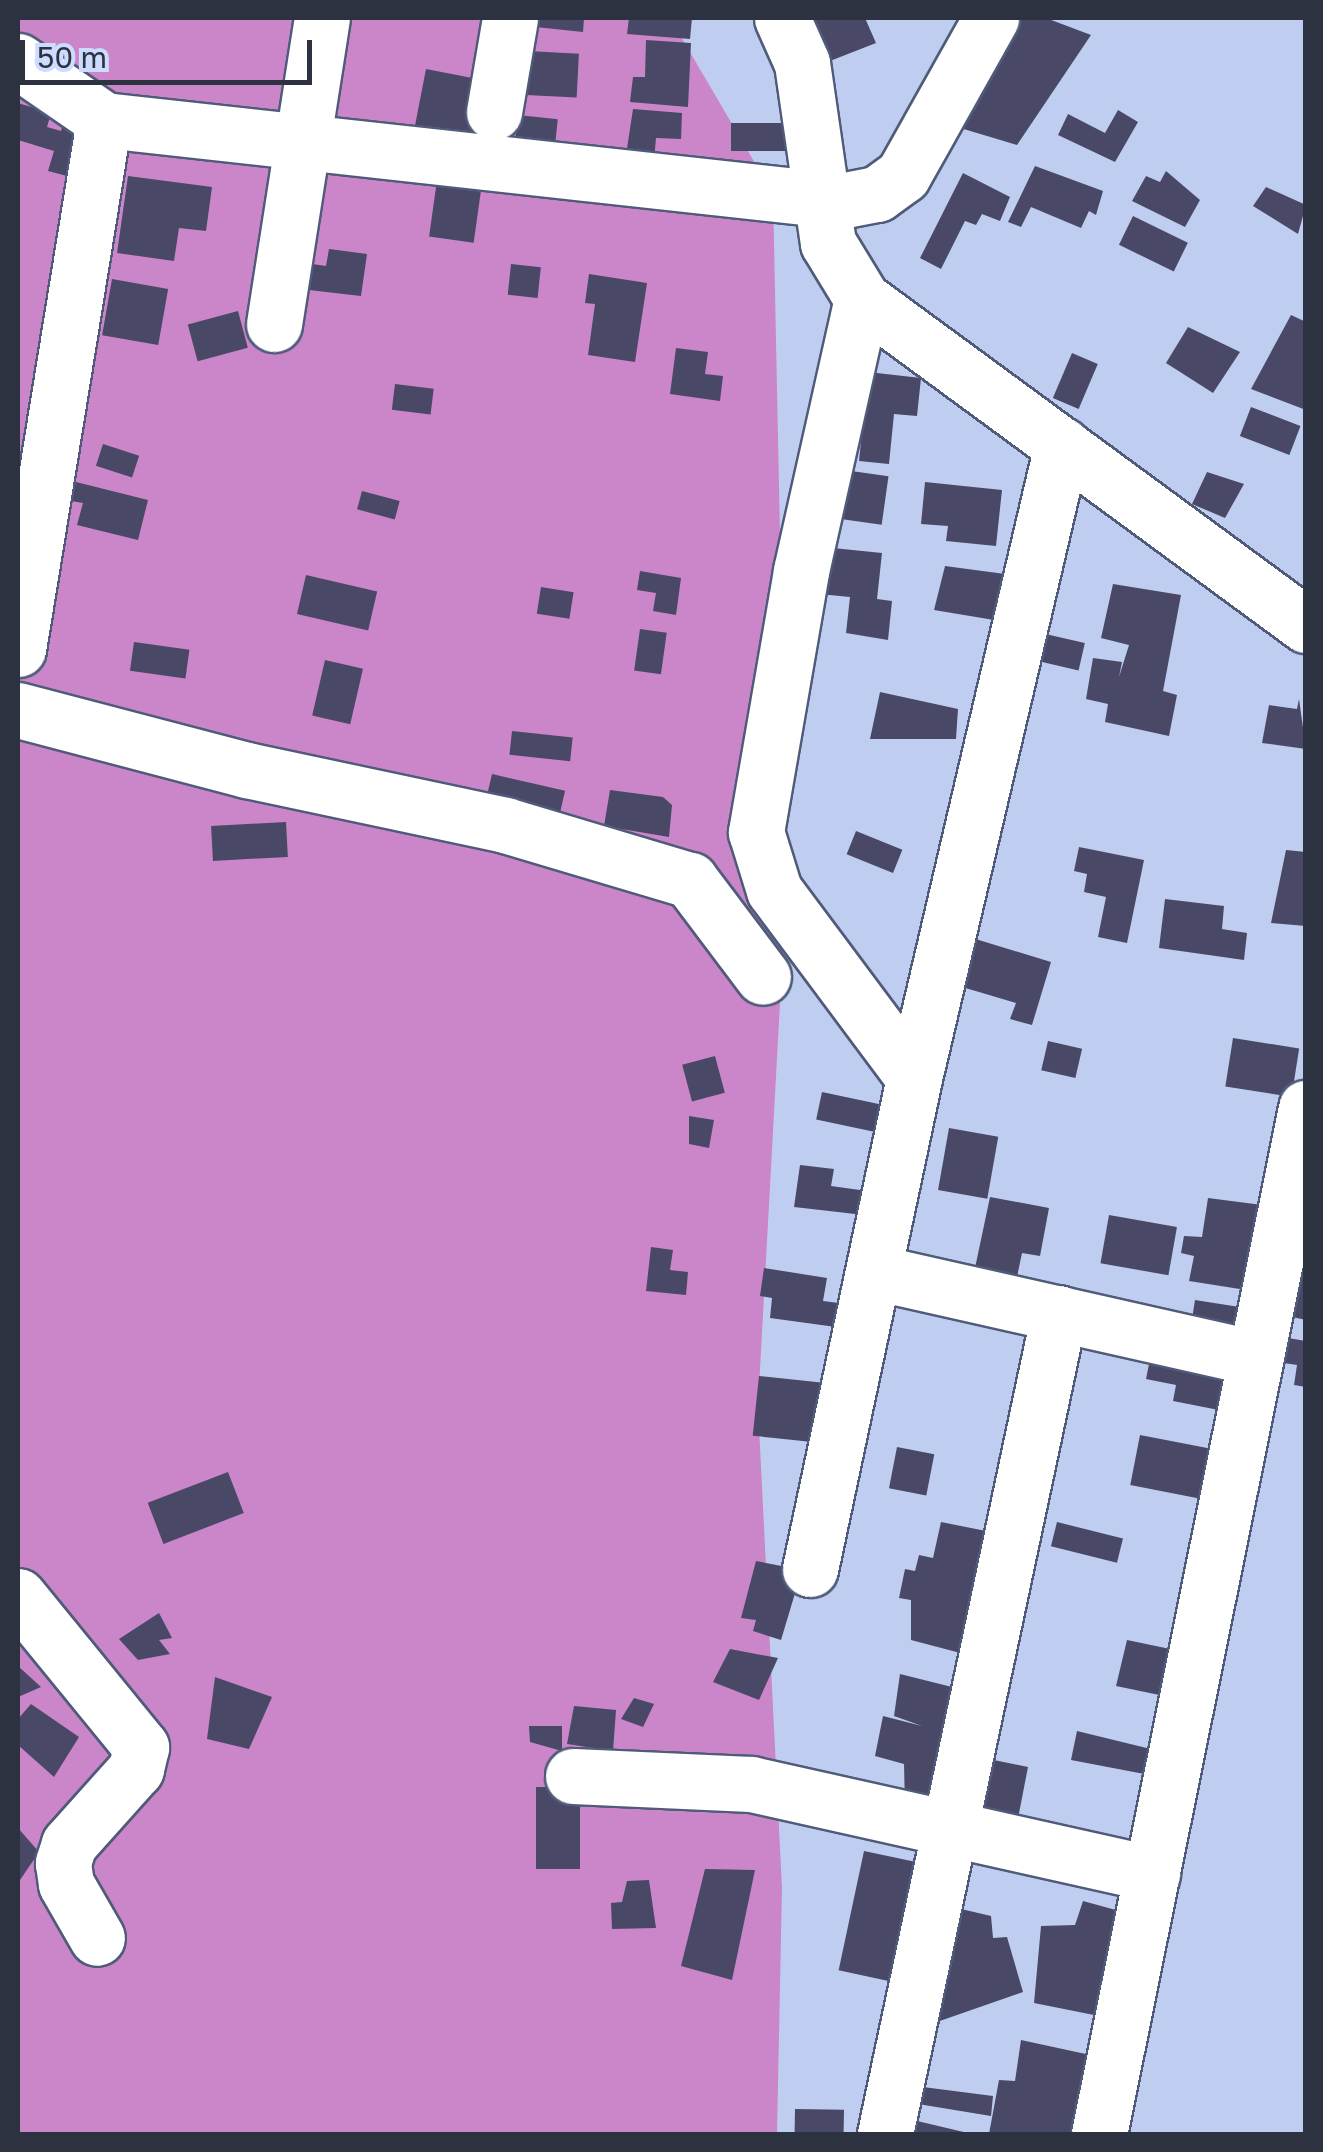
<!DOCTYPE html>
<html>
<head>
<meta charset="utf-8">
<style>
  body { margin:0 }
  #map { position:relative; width:1323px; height:2152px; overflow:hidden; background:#bfcef0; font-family:"Golos Text",sans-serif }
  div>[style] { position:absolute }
  .green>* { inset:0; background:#ca86c9 }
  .building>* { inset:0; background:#4a4867; transform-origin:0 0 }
  .roads { filter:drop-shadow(2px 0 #4f5b79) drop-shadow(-2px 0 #4f5b79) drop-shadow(0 2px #4f5b79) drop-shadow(0 -2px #4f5b79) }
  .minor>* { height:55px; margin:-27.5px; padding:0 27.5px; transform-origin:27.5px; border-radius:27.5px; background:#fff }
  span { translate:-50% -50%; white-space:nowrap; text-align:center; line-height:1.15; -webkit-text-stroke:10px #ccdbfe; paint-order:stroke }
  .frame { position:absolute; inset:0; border:20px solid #2d3240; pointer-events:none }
  .scale { position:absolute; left:20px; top:40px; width:292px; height:45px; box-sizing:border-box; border:5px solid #2d3240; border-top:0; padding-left:12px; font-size:30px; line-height:35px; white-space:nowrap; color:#2d3240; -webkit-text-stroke:8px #ccdbfe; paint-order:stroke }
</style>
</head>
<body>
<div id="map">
  <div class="green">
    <i style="clip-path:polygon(18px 18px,670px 18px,773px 194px,787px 875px,758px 1406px,782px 1888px,777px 2134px,18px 2134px)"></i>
  </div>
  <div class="building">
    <i style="clip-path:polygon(527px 18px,584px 18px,583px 32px,526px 26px)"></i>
    <i style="clip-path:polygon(629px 18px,692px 18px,690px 39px,627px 34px)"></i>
    <i style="clip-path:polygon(811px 18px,865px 18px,876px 43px,830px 61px)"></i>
    <i style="clip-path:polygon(1005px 18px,1046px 18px,1091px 35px,1017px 145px,947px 124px)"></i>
    <i style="clip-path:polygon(646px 40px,691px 43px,688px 107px,630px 102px,633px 77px,645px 77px)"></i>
    <i style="left:528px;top:51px;width:51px;height:44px;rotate:3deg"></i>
    <i style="left:426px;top:69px;width:59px;height:67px;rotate:11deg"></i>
    <i style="clip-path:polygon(18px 103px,51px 113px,47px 127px,61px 131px,66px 114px,102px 125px,75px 178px,48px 171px,54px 151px,18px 140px)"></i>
    <i style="clip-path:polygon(633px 109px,682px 113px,681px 139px,656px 138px,653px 172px,624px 168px)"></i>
    <i style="clip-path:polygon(1118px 110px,1138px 122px,1115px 162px,1058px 135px,1068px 114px,1105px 133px)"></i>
    <i style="left:518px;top:115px;width:40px;height:42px;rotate:6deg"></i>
    <i style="left:731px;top:123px;width:63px;height:28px"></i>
    <i style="clip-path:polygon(1035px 166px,1103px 191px,1096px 215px,1089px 211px,1081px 228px,1031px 207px,1021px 227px,1008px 222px)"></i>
    <i style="clip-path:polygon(1166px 171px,1200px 200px,1185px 227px,1132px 201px,1146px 176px,1160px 182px)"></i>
    <i style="left:438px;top:173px;width:45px;height:64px;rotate:8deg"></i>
    <i style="clip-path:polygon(963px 173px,1010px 197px,1000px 221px,982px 214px,976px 225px,965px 221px,941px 269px,920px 258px)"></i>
    <i style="clip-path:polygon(128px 176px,212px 187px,206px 231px,179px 228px,174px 261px,117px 253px)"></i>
    <i style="clip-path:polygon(1266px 187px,1306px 205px,1298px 234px,1253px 206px)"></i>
    <i style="left:1133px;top:216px;width:61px;height:32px;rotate:26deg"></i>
    <i style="clip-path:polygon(329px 249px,367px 254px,361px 296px,309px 290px,312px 264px,326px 266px)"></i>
    <i style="left:511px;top:264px;width:30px;height:31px;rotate:6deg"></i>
    <i style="clip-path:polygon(589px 274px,647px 283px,635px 362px,588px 355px,595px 304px,585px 303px)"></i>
    <i style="left:112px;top:279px;width:57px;height:57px;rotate:10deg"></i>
    <i style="left:238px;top:311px;width:38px;height:52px;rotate:75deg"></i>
    <i style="clip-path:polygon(1291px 315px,1306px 322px,1306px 410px,1251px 389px)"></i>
    <i style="clip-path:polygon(1188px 327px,1240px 352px,1213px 393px,1166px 363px)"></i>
    <i style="clip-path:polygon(676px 348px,708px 352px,705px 374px,723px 376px,720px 401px,670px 394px)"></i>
    <i style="left:1072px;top:353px;width:28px;height:49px;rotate:23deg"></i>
    <i style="clip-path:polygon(868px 372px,921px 378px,917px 416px,894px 414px,889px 464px,859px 461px)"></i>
    <i style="left:395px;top:384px;width:39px;height:26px;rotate:7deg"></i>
    <i style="left:1251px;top:407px;width:53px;height:31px;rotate:21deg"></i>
    <i style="left:103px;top:444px;width:38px;height:23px;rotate:18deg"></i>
    <i style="left:837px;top:469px;width:52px;height:49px;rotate:8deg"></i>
    <i style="clip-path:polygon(1207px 472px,1244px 484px,1225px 518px,1192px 504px)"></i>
    <i style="clip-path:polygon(76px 482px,148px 500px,138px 540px,77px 525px,83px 503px,71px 501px)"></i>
    <i style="clip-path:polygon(925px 482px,1002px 490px,996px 546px,946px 541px,948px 526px,921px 524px)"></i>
    <i style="left:362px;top:491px;width:39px;height:19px;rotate:15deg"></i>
    <i style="clip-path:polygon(833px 548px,882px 553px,877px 599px,892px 601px,888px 640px,846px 633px,850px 597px,819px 594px)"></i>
    <i style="clip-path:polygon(945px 566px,1005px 574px,994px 620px,934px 610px)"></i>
    <i style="clip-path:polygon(640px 571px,681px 578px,676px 615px,653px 611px,656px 593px,637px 590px)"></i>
    <i style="left:306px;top:575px;width:73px;height:40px;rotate:13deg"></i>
    <i style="clip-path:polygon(1113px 584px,1181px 595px,1163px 691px,1177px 695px,1169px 736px,1105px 722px,1108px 704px,1086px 699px,1093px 658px,1122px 662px,1119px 677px,1129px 645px,1101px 638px)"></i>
    <i style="left:541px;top:587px;width:33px;height:27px;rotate:9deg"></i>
    <i style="left:640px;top:629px;width:27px;height:42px;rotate:8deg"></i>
    <i style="left:1041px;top:633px;width:45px;height:28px;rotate:13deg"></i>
    <i style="left:134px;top:642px;width:56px;height:29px;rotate:8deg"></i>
    <i style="left:325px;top:660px;width:39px;height:57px;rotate:13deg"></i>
    <i style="clip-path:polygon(880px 692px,958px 709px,956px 739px,870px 739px)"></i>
    <i style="clip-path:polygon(1299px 699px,1306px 749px,1262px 743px,1269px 705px,1297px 709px)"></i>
    <i style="left:512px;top:731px;width:61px;height:24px;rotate:6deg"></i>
    <i style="left:492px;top:774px;width:75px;height:44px;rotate:13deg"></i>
    <i style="clip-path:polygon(610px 790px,663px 797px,672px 805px,669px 837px,604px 826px)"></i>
    <i style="left:286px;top:822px;width:35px;height:75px;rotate:87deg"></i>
    <i style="left:856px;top:831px;width:50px;height:25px;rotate:22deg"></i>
    <i style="clip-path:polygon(1079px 847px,1144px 860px,1127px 943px,1098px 937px,1106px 897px,1084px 892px,1087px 874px,1074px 871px)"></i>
    <i style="clip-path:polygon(1286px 850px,1306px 852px,1306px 926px,1271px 923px)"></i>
    <i style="clip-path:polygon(1165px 899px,1224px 906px,1222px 929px,1247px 933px,1244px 960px,1159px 948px)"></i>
    <i style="clip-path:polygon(969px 937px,1051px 962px,1032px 1025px,1010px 1019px,1016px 1003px,952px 984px)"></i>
    <i style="left:1233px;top:1038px;width:67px;height:49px;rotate:9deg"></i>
    <i style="left:1048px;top:1041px;width:35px;height:30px;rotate:13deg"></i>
    <i style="left:715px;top:1056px;width:38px;height:34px;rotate:75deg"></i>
    <i style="left:822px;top:1092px;width:64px;height:28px;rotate:12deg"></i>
    <i style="clip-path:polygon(689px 1116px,714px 1120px,709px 1148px,689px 1144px)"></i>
    <i style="left:949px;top:1128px;width:50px;height:63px;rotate:10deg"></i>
    <i style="clip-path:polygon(800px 1165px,834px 1169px,831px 1186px,867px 1191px,864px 1215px,794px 1207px)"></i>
    <i style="clip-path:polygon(990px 1197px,1049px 1208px,1040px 1256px,1022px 1253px,1013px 1296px,971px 1287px)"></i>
    <i style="clip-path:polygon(1208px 1198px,1277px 1207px,1259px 1292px,1189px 1281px,1194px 1256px,1181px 1253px,1184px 1236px,1202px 1237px)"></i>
    <i style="left:1109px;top:1215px;width:69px;height:49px;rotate:10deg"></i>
    <i style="clip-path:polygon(651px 1247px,673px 1250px,670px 1270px,688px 1272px,686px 1295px,646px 1291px)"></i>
    <i style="clip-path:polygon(1306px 1253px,1306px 1320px,1288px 1316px)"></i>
    <i style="clip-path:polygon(764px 1268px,827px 1278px,823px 1301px,839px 1303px,836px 1327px,770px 1318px,772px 1298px,760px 1296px)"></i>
    <i style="left:1195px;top:1300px;width:61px;height:27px;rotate:9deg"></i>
    <i style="clip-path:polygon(1288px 1338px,1306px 1341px,1306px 1387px,1294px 1385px,1297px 1365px,1284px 1363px)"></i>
    <i style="clip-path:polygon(1152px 1349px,1244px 1367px,1234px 1413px,1173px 1401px,1176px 1385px,1146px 1379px)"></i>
    <i style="left:759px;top:1376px;width:67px;height:60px;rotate:6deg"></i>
    <i style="left:1140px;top:1435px;width:91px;height:51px;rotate:11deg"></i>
    <i style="left:897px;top:1447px;width:38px;height:42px;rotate:11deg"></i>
    <i style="left:228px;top:1472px;width:44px;height:86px;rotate:69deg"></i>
    <i style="clip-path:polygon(941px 1522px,1001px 1534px,968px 1655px,911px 1640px,911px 1600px,899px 1598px,905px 1569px,915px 1571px,919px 1555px,933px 1558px)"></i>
    <i style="left:1057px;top:1522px;width:68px;height:25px;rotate:14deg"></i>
    <i style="clip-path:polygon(756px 1561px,802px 1570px,781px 1640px,753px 1631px,756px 1620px,741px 1618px)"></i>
    <i style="clip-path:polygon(159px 1613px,172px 1638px,159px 1640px,170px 1654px,138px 1660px,119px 1639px)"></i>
    <i style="clip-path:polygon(1127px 1640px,1175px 1650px,1174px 1698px,1116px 1686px)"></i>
    <i style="clip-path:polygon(730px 1649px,778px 1658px,759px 1700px,713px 1682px)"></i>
    <i style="clip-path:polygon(18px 1666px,41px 1687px,18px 1697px)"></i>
    <i style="clip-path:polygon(900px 1674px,968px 1691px,938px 1814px,905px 1807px,904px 1764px,875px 1756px,883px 1716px,922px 1726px,894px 1716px)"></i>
    <i style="clip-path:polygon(215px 1677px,272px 1697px,249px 1749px,207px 1739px)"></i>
    <i style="clip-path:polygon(634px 1698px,654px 1704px,643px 1727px,621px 1719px)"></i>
    <i style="clip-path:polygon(31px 1704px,79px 1737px,54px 1777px,18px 1745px,18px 1719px)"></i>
    <i style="clip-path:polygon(574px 1706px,616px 1710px,613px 1751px,567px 1744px)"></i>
    <i style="clip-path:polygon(529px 1726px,562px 1726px,562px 1751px,530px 1742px)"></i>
    <i style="clip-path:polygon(1077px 1731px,1163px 1752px,1160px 1777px,1071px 1760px)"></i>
    <i style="clip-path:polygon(989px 1759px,1028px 1767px,1015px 1834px,970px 1826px)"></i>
    <i style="left:536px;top:1787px;width:44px;height:82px"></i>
    <i style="clip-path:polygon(18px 1828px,39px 1852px,18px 1883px)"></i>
    <i style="left:864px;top:1851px;width:64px;height:122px;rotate:12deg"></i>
    <i style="clip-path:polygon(705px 1869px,755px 1870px,732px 1980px,681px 1966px)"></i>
    <i style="clip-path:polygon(649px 1880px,656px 1928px,612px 1929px,611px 1903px,622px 1902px,627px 1881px)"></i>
    <i style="clip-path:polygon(1083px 1901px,1123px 1912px,1104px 2017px,1034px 2003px,1041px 1926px,1075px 1925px)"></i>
    <i style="clip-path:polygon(957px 1908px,991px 1916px,993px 1938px,1007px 1937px,1023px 1992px,934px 2023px)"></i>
    <i style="clip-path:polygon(1021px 2040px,1095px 2056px,1077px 2134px,989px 2134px,999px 2080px,1015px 2081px)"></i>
    <i style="clip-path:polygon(915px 2086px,993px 2096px,991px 2116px,912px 2103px)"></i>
    <i style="left:795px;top:2109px;width:49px;height:25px;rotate:1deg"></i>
    <i style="clip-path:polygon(913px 2120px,968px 2133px,968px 2134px,910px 2134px)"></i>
  </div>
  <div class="roads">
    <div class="minor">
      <i style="left:782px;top:18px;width:49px;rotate:66deg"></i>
      <i style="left:802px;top:63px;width:182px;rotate:81.8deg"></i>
      <i style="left:828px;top:243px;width:66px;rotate:58.7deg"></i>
      <i style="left:862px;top:299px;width:551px;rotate:36.29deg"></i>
      <i style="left:18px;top:61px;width:104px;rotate:34.5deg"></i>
      <i style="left:104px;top:120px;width:740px;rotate:6.28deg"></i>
      <i style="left:840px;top:201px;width:38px;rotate:-11deg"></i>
      <i style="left:877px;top:194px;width:32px;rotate:-36deg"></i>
      <i style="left:903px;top:175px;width:180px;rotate:-60.7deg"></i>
      <i style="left:494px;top:112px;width:95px;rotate:-80.3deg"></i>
      <i style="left:274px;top:324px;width:310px;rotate:-81.1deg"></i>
      <i style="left:18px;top:649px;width:536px;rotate:-80.77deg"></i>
      <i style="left:18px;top:710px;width:237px;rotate:14.7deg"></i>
      <i style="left:247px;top:770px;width:264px;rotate:12deg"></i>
      <i style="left:505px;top:825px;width:193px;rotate:16.6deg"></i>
      <i style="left:690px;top:880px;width:121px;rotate:53deg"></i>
      <i style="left:914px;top:1078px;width:650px;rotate:-76.84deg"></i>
      <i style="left:874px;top:1272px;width:391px;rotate:12.7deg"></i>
      <i style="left:810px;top:1569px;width:502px;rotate:-78.04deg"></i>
      <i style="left:914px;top:1078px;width:234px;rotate:-126.7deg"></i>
      <i style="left:774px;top:890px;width:61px;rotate:-107.2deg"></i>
      <i style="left:756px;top:832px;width:265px;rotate:-80.2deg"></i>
      <i style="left:801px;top:571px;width:279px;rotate:-77.4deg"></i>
      <i style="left:18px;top:1596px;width:195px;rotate:50.8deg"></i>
      <i style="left:141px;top:1747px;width:23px;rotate:103deg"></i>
      <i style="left:136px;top:1769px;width:101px;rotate:131.8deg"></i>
      <i style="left:69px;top:1844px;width:20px;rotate:108deg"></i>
      <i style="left:63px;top:1863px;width:21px;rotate:82deg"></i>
      <i style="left:66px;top:1884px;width:62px;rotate:60.1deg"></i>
      <i style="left:573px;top:1776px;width:178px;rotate:2.6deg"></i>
      <i style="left:751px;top:1784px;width:411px;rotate:12.6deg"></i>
      <i style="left:885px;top:2134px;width:839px;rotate:-78.03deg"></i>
      <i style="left:1099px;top:2134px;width:1047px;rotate:-78.59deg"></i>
    </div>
  </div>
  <div class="frame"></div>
  <div class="scale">50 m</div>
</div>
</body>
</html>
